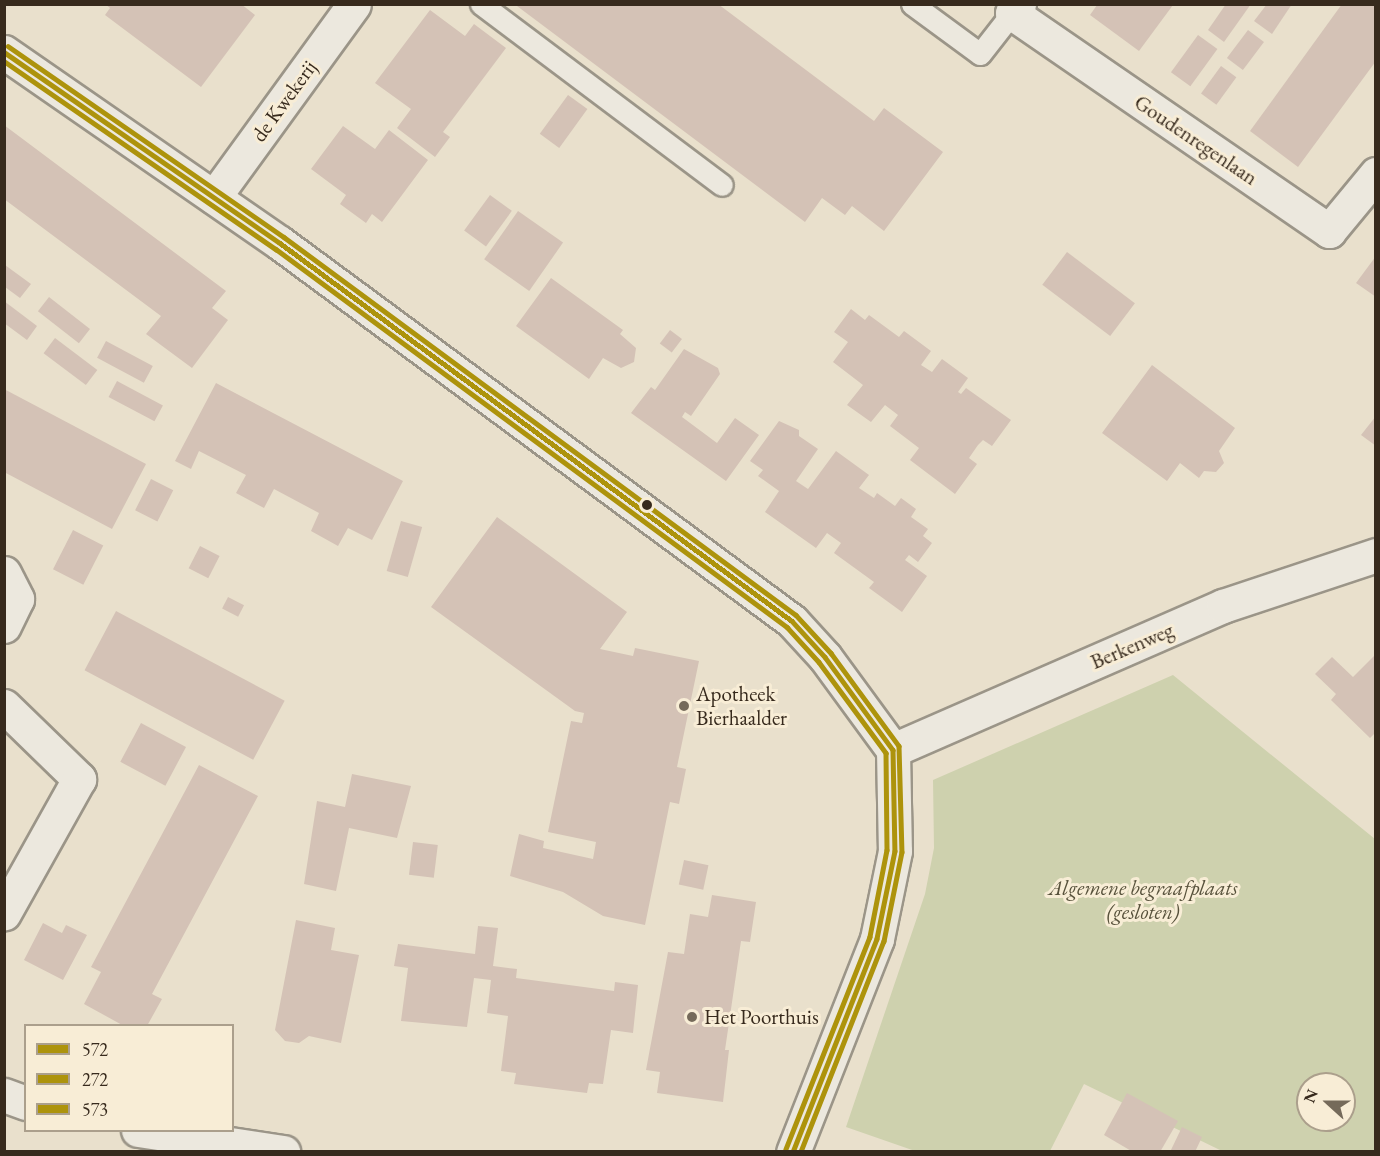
<!DOCTYPE html>
<html>
<head>
<meta charset="utf-8">
<style>
  body { margin:0 }
  #map { position:relative; width:1380px; height:1156px; overflow:hidden; background:#e9e0cc; font-family:"EB Garamond",serif }
  div>[style] { position:absolute }
  .green>* { inset:0; background:#ced1ae }
  .building>* { inset:0; background:#d4c2b6; transform-origin:0 0 }
  .roads { filter:drop-shadow(2px 0 #9b9588) drop-shadow(-2px 0 #9b9588) drop-shadow(0 2px #9b9588) drop-shadow(0 -2px #9b9588) }
  .service>* { height:21px; margin:-10.5px; padding:0 10.5px; transform-origin:10.5px; border-radius:10.5px; background:#ece8de }
  .minor>* { height:33px; margin:-16.5px; padding:0 16.5px; transform-origin:16.5px; border-radius:16.5px; background:#ece8de }
  .tertiary>* { height:33px; margin:-16.5px; padding:0 16.5px; transform-origin:16.5px; border-radius:16.5px; background:#ece8de }
  .bus-1>* { height:4.5px; margin:-2.25px; padding:0 2.25px; transform-origin:2.25px; border-radius:2.25px; background:#ad930c }
  .bus-2>* { height:4.5px; margin:-2.25px; padding:0 2.25px; transform-origin:2.25px; border-radius:2.25px; background:#ad930c }
  .bus-3>* { height:4.5px; margin:-2.25px; padding:0 2.25px; transform-origin:2.25px; border-radius:2.25px; background:#ad930c }
  .dots>* { width:16px; height:16px; translate:-50% -50%; box-sizing:border-box; border:3px solid #f8edd6; border-radius:50% }
  span { translate:-50% -50%; white-space:nowrap; text-align:center; line-height:1.15; -webkit-text-stroke:6px #f8edd6; paint-order:stroke }
  .street-label { font-size:21px; color:#372a1d }
  .poi-label { font-size:21px; color:#372a1d }
  .left { translate:0 -50%; text-align:left }
  .park-label { font-size:21px; color:#57513b; font-style:italic }
  .frame { position:absolute; inset:0; border:6px solid #372a1d; pointer-events:none }
  .legend { position:absolute; left:24px; top:1024px; width:210px; height:108px; box-sizing:border-box; background:#f8edd6; border:2px solid #ab9f8c; margin:0; padding:8px 10px; list-style:none; font-size:18px; color:#372a1d }
  .legend li { display:flex; align-items:center; gap:12px; height:30px }
  .legend b { width:30px; border:2px solid #ab9f8c }
  .north { position:absolute; left:1296px; top:1072px; width:60px; height:60px; box-sizing:border-box; background:#f8edd6; border:2px solid #ab9f8c; border-radius:50%; rotate:291deg; font-size:16px; font-weight:700; line-height:24px; text-align:center; color:#372a1d }
  .north::after { content:''; display:block; margin:auto; width:21px; height:27px; background:#756a5a; clip-path:polygon(50% 0,100% 100%,50% 72%,0 100%) }
</style>
</head>
<body>
<div id="map">
  <div class="green">
    <i style="clip-path:polygon(evenodd,1173px 675px,1375px 839px,1375px 1151px,1222px 1151px,1084px 1084px,1050px 1151px,915px 1151px,846px 1127px,925px 894px,934px 848px,933px 780px,1173px 675px,1308px 1084px,1344px 1084px,1344px 1120px,1308px 1120px,1308px 1084px)"></i>
  </div>
  <div class="building">
    <i style="clip-path:polygon(105px 4px,241px 4px,255px 15px,201px 87px,105px 15px,110px 8px)"></i>
    <i style="clip-path:polygon(718px 4px,874px 121px,884px 108px,943px 152px,884px 231px,852px 206px,845px 215px,822px 198px,805px 222px,517px 6px)"></i>
    <i style="clip-path:polygon(1226px 4px,1251px 4px,1224px 42px,1208px 30px)"></i>
    <i style="clip-path:polygon(1267px 4px,1292px 4px,1272px 34px,1254px 21px)"></i>
    <i style="clip-path:polygon(1342px 4px,1376px 4px,1376px 61px,1298px 167px,1250px 131px)"></i>
    <i style="clip-path:polygon(1097px 5px,1173px 5px,1139px 51px,1090px 15px)"></i>
    <i style="clip-path:polygon(430px 10px,465px 36px,474px 24px,506px 48px,443px 132px,450px 137px,435px 157px,397px 128px,411px 109px,375px 83px)"></i>
    <i style="left:1248px;top:30px;width:20px;height:35px;rotate:37deg"></i>
    <i style="left:1198px;top:35px;width:24px;height:46px;rotate:36deg"></i>
    <i style="left:1221px;top:66px;width:19px;height:34px;rotate:36deg"></i>
    <i style="left:568px;top:95px;width:24px;height:48px;rotate:36deg"></i>
    <i style="clip-path:polygon(4px 125px,226px 291px,212px 308px,228px 320px,192px 368px,146px 334px,161px 316px,4px 199px)"></i>
    <i style="clip-path:polygon(343px 126px,375px 149px,389px 130px,428px 160px,382px 222px,372px 214px,366px 223px,340px 204px,346px 195px,311px 169px)"></i>
    <i style="left:490px;top:195px;width:27px;height:44px;rotate:36deg"></i>
    <i style="left:518px;top:211px;width:55px;height:59px;rotate:35deg"></i>
    <i style="left:1067px;top:252px;width:85px;height:41px;rotate:37deg"></i>
    <i style="clip-path:polygon(1376px 256px,1376px 297px,1356px 283px)"></i>
    <i style="clip-path:polygon(5px 265px,31px 284px,20px 298px,5px 287px)"></i>
    <i style="clip-path:polygon(551px 278px,623px 330px,620px 334px,636px 348px,634px 362px,621px 368px,603px 358px,589px 379px,516px 326px)"></i>
    <i style="left:49px;top:297px;width:52px;height:18px;rotate:38deg"></i>
    <i style="clip-path:polygon(4px 301px,37px 326px,27px 340px,4px 323px)"></i>
    <i style="clip-path:polygon(851px 309px,865px 320px,869px 315px,899px 337px,904px 331px,931px 351px,921px 365px,932px 372px,942px 359px,968px 378px,958px 392px,961px 394px,966px 388px,1011px 420px,992px 446px,983px 440px,978px 445px,969px 458px,977px 464px,955px 494px,910px 460px,919px 448px,890px 426px,898px 415px,885px 405px,871px 422px,847px 405px,863px 385px,833px 362px,848px 342px,834px 332px)"></i>
    <i style="left:670px;top:330px;width:15px;height:17px;rotate:37deg"></i>
    <i style="left:55px;top:338px;width:53px;height:19px;rotate:37deg"></i>
    <i style="left:106px;top:341px;width:53px;height:19px;rotate:28deg"></i>
    <i style="clip-path:polygon(684px 349px,718px 368px,720px 374px,691px 416px,685px 412px,682px 417px,717px 443px,735px 418px,759px 435px,726px 481px,631px 413px,651px 387px,655px 390px)"></i>
    <i style="clip-path:polygon(1152px 365px,1235px 428px,1219px 451px,1224px 463px,1216px 472px,1204px 471px,1199px 478px,1180px 463px,1167px 481px,1102px 433px)"></i>
    <i style="left:117px;top:381px;width:52px;height:18px;rotate:28deg"></i>
    <i style="clip-path:polygon(216px 383px,403px 481px,372px 540px,348px 528px,338px 546px,311px 531px,319px 513px,274px 489px,264px 508px,236px 493px,246px 475px,199px 451px,191px 469px,175px 461px)"></i>
    <i style="clip-path:polygon(4px 389px,146px 464px,112px 529px,4px 472px)"></i>
    <i style="clip-path:polygon(1376px 416px,1376px 446px,1361px 435px)"></i>
    <i style="clip-path:polygon(779px 421px,799px 430px,799px 436px,818px 449px,796px 481px,808px 489px,836px 451px,869px 475px,859px 488px,874px 498px,877px 493px,895px 506px,901px 498px,916px 509px,911px 517px,928px 529px,923px 536px,932px 543px,918px 562px,909px 555px,905px 560px,927px 576px,902px 612px,869px 588px,874px 582px,834px 553px,841px 543px,827px 533px,816px 548px,765px 512px,779px 491px,758px 476px,763px 470px,750px 461px)"></i>
    <i style="left:151px;top:479px;width:25px;height:35px;rotate:27deg"></i>
    <i style="clip-path:polygon(497px 517px,627px 612px,600px 649px,633px 656px,635px 648px,699px 661px,677px 767px,686px 769px,679px 804px,670px 802px,645px 925px,603px 916px,563px 892px,510px 876px,519px 834px,544px 841px,543px 848px,593px 859px,596px 842px,548px 832px,571px 721px,582px 723px,584px 713px,575px 711px,431px 607px)"></i>
    <i style="left:401px;top:521px;width:22px;height:52px;rotate:16deg"></i>
    <i style="left:73px;top:530px;width:34px;height:44px;rotate:27deg"></i>
    <i style="left:200px;top:546px;width:22px;height:25px;rotate:27deg"></i>
    <i style="left:228px;top:597px;width:18px;height:13px;rotate:27deg"></i>
    <i style="left:116px;top:611px;width:191px;height:67px;rotate:28deg"></i>
    <i style="clip-path:polygon(1376px 654px,1376px 732px,1370px 738px,1331px 700px,1336px 694px,1315px 674px,1332px 657px,1353px 677px)"></i>
    <i style="left:141px;top:723px;width:51px;height:44px;rotate:28deg"></i>
    <i style="clip-path:polygon(199px 765px,258px 796px,152px 994px,162px 999px,147px 1026px,124px 1026px,84px 1004px,101px 972px,91px 967px)"></i>
    <i style="clip-path:polygon(352px 774px,411px 786px,397px 838px,349px 828px,336px 891px,304px 884px,317px 801px,345px 807px)"></i>
    <i style="left:413px;top:842px;width:25px;height:33px;rotate:7deg"></i>
    <i style="left:684px;top:860px;width:25px;height:25px;rotate:12deg"></i>
    <i style="clip-path:polygon(712px 895px,756px 902px,750px 942px,741px 941px,725px 1050px,729px 1050px,723px 1102px,657px 1093px,660px 1072px,646px 1070px,668px 952px,684px 954px,690px 914px,708px 917px)"></i>
    <i style="clip-path:polygon(296px 920px,335px 928px,331px 950px,359px 955px,341px 1043px,309px 1036px,299px 1043px,285px 1041px,275px 1030px)"></i>
    <i style="clip-path:polygon(43px 923px,62px 933px,66px 925px,87px 935px,63px 980px,24px 960px)"></i>
    <i style="clip-path:polygon(478px 926px,498px 928px,493px 966px,517px 969px,516px 978px,614px 991px,615px 982px,638px 985px,633px 1033px,611px 1030px,603px 1084px,589px 1083px,587px 1093px,514px 1084px,516px 1073px,501px 1071px,508px 1016px,487px 1013px,491px 980px,474px 978px,467px 1027px,401px 1021px,408px 968px,394px 966px,398px 944px,475px 954px)"></i>
    <i style="clip-path:polygon(1127px 1093px,1178px 1121px,1160px 1152px,1133px 1152px,1104px 1135px)"></i>
    <i style="clip-path:polygon(1182px 1127px,1202px 1137px,1195px 1152px,1170px 1152px)"></i>
  </div>
  <div class="roads">
    <div class="service">
      <i style="left:481px;top:4px;width:301px;rotate:36.9deg"></i>
      <i style="left:912px;top:4px;width:84px;rotate:36.3deg"></i>
      <i style="left:980px;top:54px;width:52px;rotate:-52deg"></i>
    </div>
    <div class="minor">
      <i style="left:1019px;top:4px;width:11px;rotate:128deg"></i>
      <i style="left:1012px;top:13px;width:385px;rotate:34.5deg"></i>
      <i style="left:1329px;top:231px;width:74px;rotate:-50.5deg"></i>
      <i style="left:214px;top:197px;width:238px;rotate:-54deg"></i>
      <i style="left:4px;top:573px;width:29px;rotate:63deg"></i>
      <i style="left:17px;top:599px;width:30px;rotate:116deg"></i>
      <i style="left:4px;top:706px;width:105px;rotate:44.2deg"></i>
      <i style="left:79px;top:779px;width:154px;rotate:119.2deg"></i>
      <i style="left:893px;top:750px;width:360px;rotate:-23.6deg"></i>
      <i style="left:1223px;top:606px;width:161px;rotate:-18.4deg"></i>
      <i style="left:4px;top:1095px;width:23px;rotate:20deg"></i>
      <i style="left:138px;top:1130px;width:147px;rotate:8.6deg"></i>
    </div>
    <div class="tertiary">
      <i style="left:4px;top:52px;width:336px;rotate:34.7deg"></i>
      <i style="left:280px;top:243px;width:636px;rotate:36.44deg"></i>
      <i style="left:792px;top:621px;width:49px;rotate:47.5deg"></i>
      <i style="left:825px;top:657px;width:115px;rotate:53.8deg"></i>
      <i style="left:893px;top:750px;width:101px;rotate:88.9deg"></i>
      <i style="left:895px;top:851px;width:90px;rotate:101.6deg"></i>
      <i style="left:877px;top:939px;width:229px;rotate:111.5deg"></i>
    </div>
  </div>
  <div class="bus-1">
    <i style="left:4px;top:52px;width:336px;rotate:34.7deg"></i>
    <i style="left:280px;top:243px;width:636px;rotate:36.44deg"></i>
    <i style="left:792px;top:621px;width:49px;rotate:47.5deg"></i>
    <i style="left:825px;top:657px;width:115px;rotate:53.8deg"></i>
    <i style="left:893px;top:750px;width:101px;rotate:88.9deg"></i>
    <i style="left:895px;top:851px;width:90px;rotate:101.6deg"></i>
    <i style="left:877px;top:939px;width:229px;rotate:111.5deg"></i>
  </div>
  <div class="bus-2">
    <i style="left:4px;top:61px;width:331px;rotate:34.7deg"></i>
    <i style="left:276px;top:249px;width:636px;rotate:36.49deg"></i>
    <i style="left:787px;top:627px;width:47px;rotate:47.6deg"></i>
    <i style="left:819px;top:662px;width:113px;rotate:53.6deg"></i>
    <i style="left:886px;top:753px;width:97px;rotate:89.4deg"></i>
    <i style="left:887px;top:850px;width:89px;rotate:101.1deg"></i>
    <i style="left:870px;top:937px;width:228px;rotate:111.6deg"></i>
  </div>
  <div class="bus-3">
    <i style="left:8px;top:46px;width:336px;rotate:34.7deg"></i>
    <i style="left:284px;top:237px;width:636px;rotate:36.44deg"></i>
    <i style="left:796px;top:615px;width:52px;rotate:47.4deg"></i>
    <i style="left:831px;top:653px;width:115px;rotate:53.8deg"></i>
    <i style="left:899px;top:746px;width:106px;rotate:88.4deg"></i>
    <i style="left:902px;top:852px;width:91px;rotate:101.4deg"></i>
    <i style="left:884px;top:941px;width:227px;rotate:111.5deg"></i>
  </div>
  <div class="dots">
    <i style="left:647px;top:505px;background:#372a1d"></i>
    <i style="left:684px;top:706px;background:#756a5a"></i>
    <i style="left:692px;top:1017px;background:#756a5a"></i>
  </div>
  <div class="street-label">
    <span style="left:284px;top:101px;rotate:-54deg">de Kwekerij</span>
    <span style="left:1196px;top:140px;rotate:34deg">Goudenregenlaan</span>
    <span style="left:1132px;top:646px;rotate:-23deg">Berkenweg</span>
  </div>
  <div class="poi-label">
    <span class="left" style="left:696px;top:706px">Apotheek<br>Bierhaalder</span>
    <span class="left" style="left:704px;top:1017px">Het Poorthuis</span>
  </div>
  <div class="park-label">
    <span style="left:1143px;top:900px">Algemene begraafplaats<br>(gesloten)</span>
  </div>
  <div class="frame"></div>
  <ul class="legend">
  <li><b style="height:8px;background:#ad930c"></b>572</li>
  <li><b style="height:8px;background:#ad930c"></b>272</li>
  <li><b style="height:8px;background:#ad930c"></b>573</li>
  </ul>
  <div class="north">N</div>
</div>
</body>
</html>
